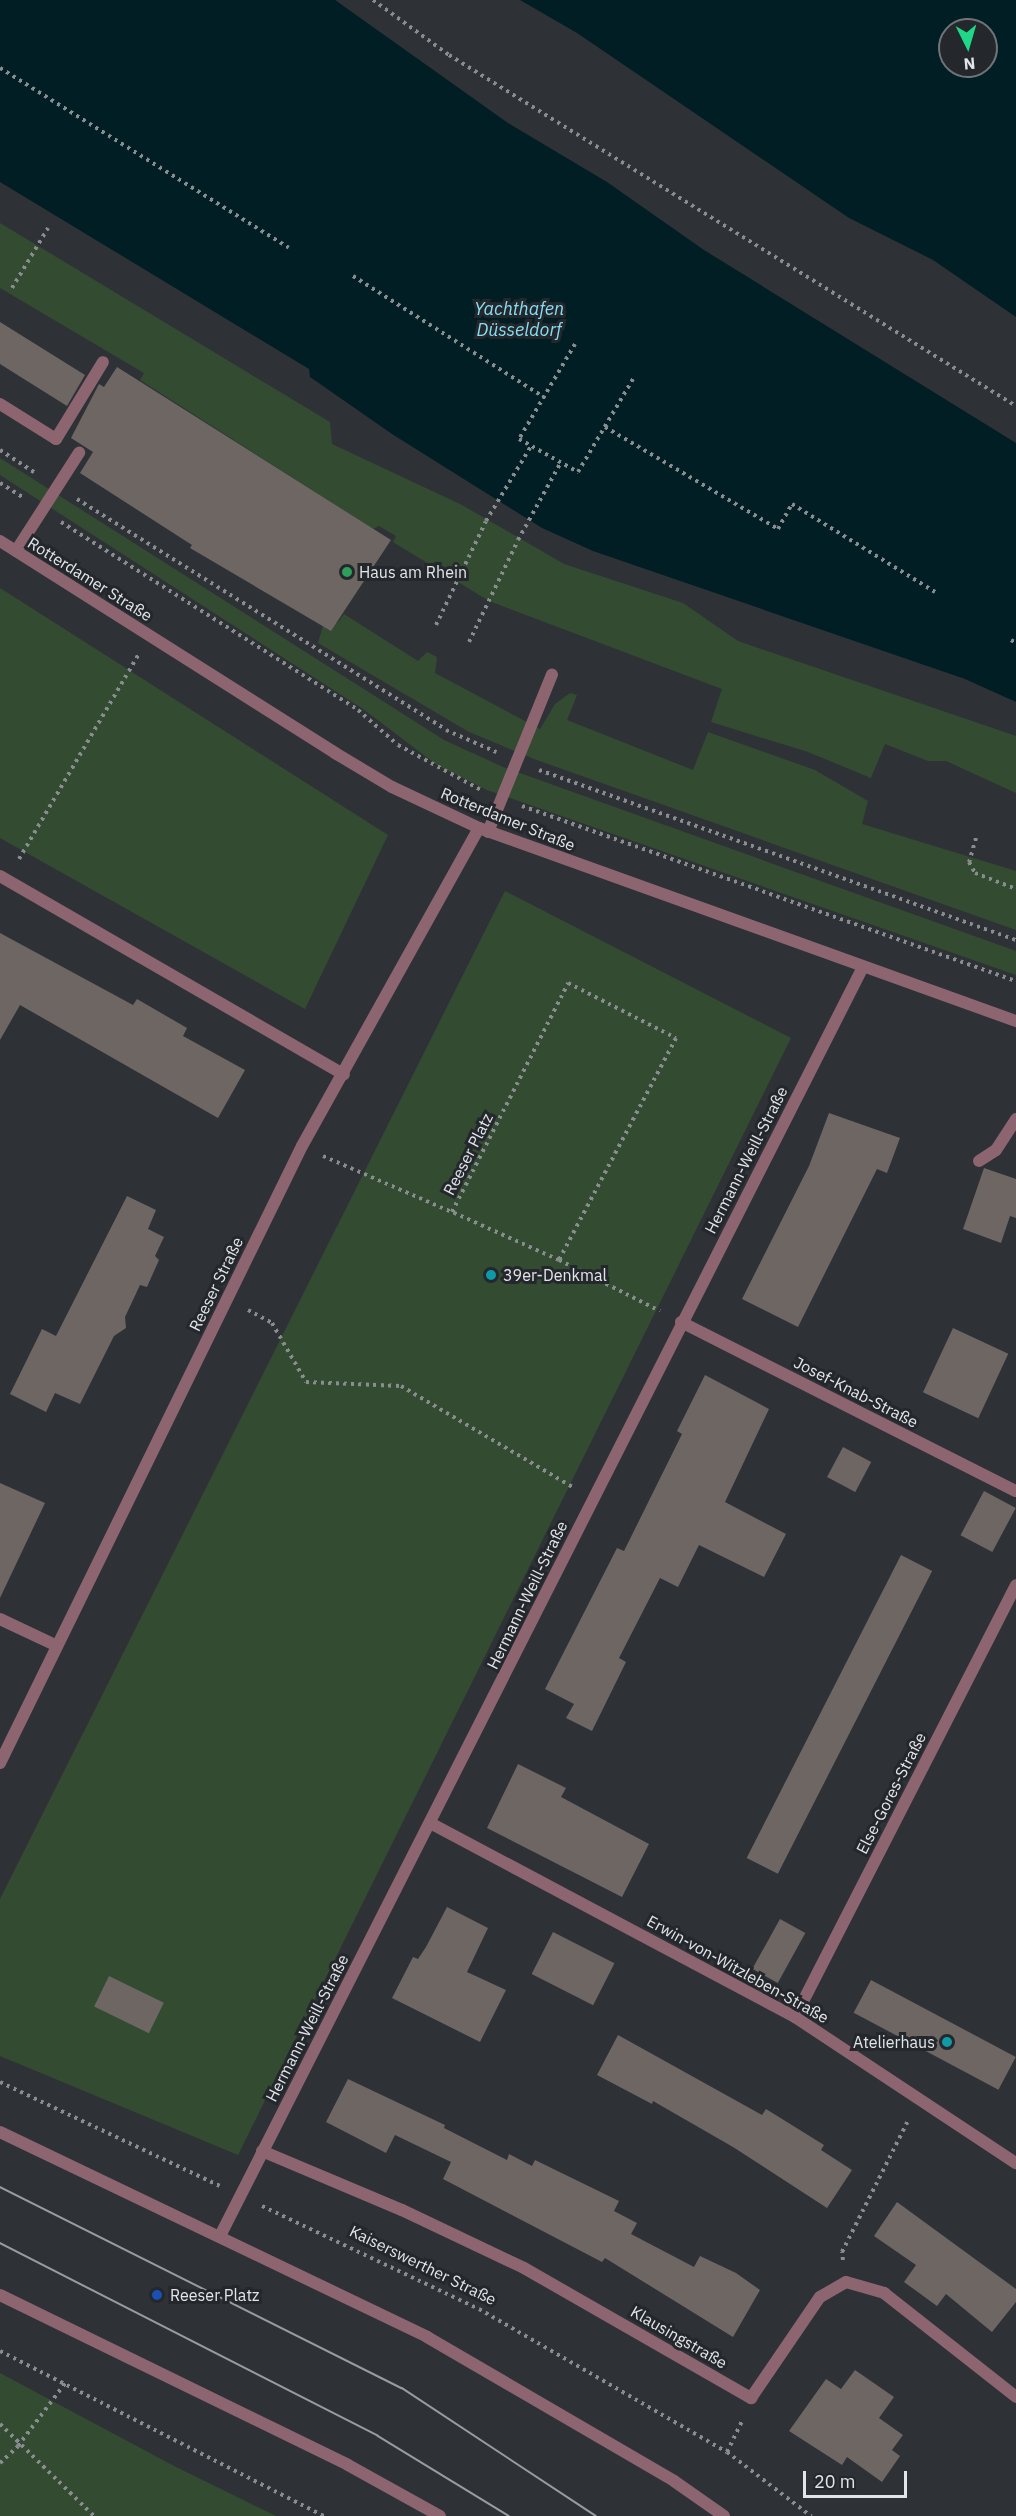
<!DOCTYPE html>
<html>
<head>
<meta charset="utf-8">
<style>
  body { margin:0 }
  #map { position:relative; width:1016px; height:2516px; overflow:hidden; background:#2e3237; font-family:"IBM Plex Sans",sans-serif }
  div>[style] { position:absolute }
  .green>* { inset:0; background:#334b30 }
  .water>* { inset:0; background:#011e24 }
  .building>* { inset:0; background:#6d6663; transform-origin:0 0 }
  .path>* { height:4px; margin-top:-2px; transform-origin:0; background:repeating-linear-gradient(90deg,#898d90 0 3px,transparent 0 7.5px) }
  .service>* { height:12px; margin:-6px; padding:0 6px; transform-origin:6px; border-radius:6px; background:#8d6570 }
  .minor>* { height:12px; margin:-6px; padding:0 6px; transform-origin:6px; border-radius:6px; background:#8d6570 }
  .tertiary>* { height:12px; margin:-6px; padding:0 6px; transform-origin:6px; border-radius:6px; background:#8d6570 }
  .tram>* { height:1.5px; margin:-0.75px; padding:0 0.75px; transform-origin:0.75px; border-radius:0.75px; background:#989ca0 }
  .dots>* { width:16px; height:16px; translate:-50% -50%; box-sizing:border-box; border:3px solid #24282d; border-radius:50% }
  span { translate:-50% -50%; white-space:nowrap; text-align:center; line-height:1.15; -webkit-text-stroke:6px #24282d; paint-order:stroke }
  .poi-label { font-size:16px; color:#e3e6e9 }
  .left { translate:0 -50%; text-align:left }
  .right { translate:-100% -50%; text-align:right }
  .street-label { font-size:16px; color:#e3e6e9 }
  .water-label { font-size:18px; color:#85dff4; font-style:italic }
  .north { position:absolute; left:938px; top:18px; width:60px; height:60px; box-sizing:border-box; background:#24282d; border:2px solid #707478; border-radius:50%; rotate:175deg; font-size:16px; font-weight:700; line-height:24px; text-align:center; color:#e3e6e9 }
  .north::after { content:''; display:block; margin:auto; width:21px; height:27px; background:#1fd887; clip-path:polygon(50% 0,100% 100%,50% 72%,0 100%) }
  .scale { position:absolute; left:803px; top:2471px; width:104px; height:27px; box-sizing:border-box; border:3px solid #e3e6e9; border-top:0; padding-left:8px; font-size:18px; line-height:21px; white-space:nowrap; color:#e3e6e9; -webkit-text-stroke:4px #24282d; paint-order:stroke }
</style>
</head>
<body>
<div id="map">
  <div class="green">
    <i style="clip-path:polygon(0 223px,330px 422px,332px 444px,462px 505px,564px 564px,683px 603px,738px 641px,1016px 736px,1016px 793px,946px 761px,928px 761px,885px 744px,871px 778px,808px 752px,711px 722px,722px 689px,489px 601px,393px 542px,396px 536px,379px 526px,373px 529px,140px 380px,144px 373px,0 288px)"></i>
    <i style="clip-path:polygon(0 458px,444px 740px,503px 767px,1016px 951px,1016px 975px,487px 790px,437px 765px,363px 709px,0 475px)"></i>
    <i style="clip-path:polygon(0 588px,388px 835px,305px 1009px,0 838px)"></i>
    <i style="clip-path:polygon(344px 614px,418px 661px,427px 652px,437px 657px,435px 673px,540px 729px,555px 704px,570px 693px,577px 695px,567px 720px,693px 770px,708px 732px,815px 770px,868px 801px,862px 824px,1016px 871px,1016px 930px,534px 759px,469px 732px,318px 643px,323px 626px,338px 622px)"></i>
    <i style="clip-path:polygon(505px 891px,791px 1038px,238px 2155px,0 2056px,0 1899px)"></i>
    <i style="clip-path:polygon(0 2373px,176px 2467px,276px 2516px,0 2516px)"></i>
  </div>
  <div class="water">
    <i style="clip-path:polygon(0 0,335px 0,508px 123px,607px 182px,704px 250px,1016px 443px,1016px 702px,965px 679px,593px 551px,542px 528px,392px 434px,310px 377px,309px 369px,0 182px)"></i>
    <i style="clip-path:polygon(evenodd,520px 0,1016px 0,1016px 317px,933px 260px,849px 218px,577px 33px,520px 0,950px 30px,986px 30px,986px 66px,950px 66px,950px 30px)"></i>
  </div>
  <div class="building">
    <i style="clip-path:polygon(0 322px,85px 375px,67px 406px,0 364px)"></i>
    <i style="clip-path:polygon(117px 367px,391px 540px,331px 631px,190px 548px,192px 545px,80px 473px,93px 452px,71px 438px,99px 384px,104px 387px)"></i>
    <i style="clip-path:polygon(0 933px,133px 1005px,137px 999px,187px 1028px,183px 1036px,245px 1070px,218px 1118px,20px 1005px,0 1040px)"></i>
    <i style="clip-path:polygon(829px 1113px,900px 1138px,887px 1173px,877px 1169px,798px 1327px,742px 1299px,809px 1166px)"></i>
    <i style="clip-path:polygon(984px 1168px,1016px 1179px,1016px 1218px,1010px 1216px,1001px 1243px,963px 1229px)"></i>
    <i style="clip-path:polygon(127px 1196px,156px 1210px,148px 1229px,164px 1237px,155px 1256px,159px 1260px,147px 1287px,140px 1285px,125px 1317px,126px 1328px,114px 1336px,80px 1404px,55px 1393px,46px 1412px,10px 1394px,42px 1329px,56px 1336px)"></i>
    <i style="left:953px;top:1328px;width:61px;height:71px;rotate:25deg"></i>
    <i style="clip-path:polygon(705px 1375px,769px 1409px,725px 1502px,786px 1534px,764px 1577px,699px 1545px,678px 1587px,660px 1578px,619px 1658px,626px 1662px,592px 1731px,566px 1718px,574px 1704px,545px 1689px,617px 1548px,624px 1551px,682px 1434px,677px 1431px)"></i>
    <i style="left:843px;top:1447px;width:32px;height:34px;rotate:28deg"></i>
    <i style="clip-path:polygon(0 1483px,45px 1503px,0 1598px)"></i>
    <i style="left:984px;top:1491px;width:36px;height:50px;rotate:28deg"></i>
    <i style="left:901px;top:1555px;width:35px;height:340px;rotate:27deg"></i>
    <i style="clip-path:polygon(518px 1764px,566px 1788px,561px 1797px,649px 1844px,622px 1897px,487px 1828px)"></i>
    <i style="clip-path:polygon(447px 1907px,488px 1928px,467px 1972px,506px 1990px,480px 2042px,392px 1998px,413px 1957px,418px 1959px,426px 1947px)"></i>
    <i style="left:780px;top:1919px;width:29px;height:57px;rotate:29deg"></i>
    <i style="left:553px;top:1932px;width:69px;height:47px;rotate:27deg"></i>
    <i style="left:109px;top:1976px;width:61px;height:34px;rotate:26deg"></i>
    <i style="left:871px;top:1980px;width:164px;height:37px;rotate:28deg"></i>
    <i style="clip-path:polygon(618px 2035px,762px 2115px,766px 2109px,824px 2145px,821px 2150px,852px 2170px,827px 2208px,733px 2147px,653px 2101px,652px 2104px,597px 2075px)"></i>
    <i style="clip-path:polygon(348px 2079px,445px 2125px,444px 2128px,507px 2160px,509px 2154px,532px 2166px,535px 2160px,619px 2201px,614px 2211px,637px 2223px,631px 2234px,694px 2267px,700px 2256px,736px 2273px,760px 2290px,733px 2337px,605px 2258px,602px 2262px,443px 2179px,451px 2162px,395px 2135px,386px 2153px,326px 2122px)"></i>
    <i style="clip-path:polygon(897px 2202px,1016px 2289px,1016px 2302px,992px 2332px,946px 2294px,937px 2306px,904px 2282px,916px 2265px,874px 2236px)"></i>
    <i style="clip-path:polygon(855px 2370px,894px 2397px,879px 2418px,903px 2435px,892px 2450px,900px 2456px,882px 2482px,847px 2457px,842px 2465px,789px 2431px,826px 2379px,841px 2389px)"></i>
  </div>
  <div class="path">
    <i style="left:373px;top:0;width:94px;rotate:35.9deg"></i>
    <i style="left:449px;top:55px;width:667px;rotate:31.76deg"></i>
    <i style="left:0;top:68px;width:340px;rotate:31.9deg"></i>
    <i style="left:353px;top:276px;width:226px;rotate:32.4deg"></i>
    <i style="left:12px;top:288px;width:70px;rotate:-59deg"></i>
    <i style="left:575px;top:344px;width:110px;rotate:120.5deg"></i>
    <i style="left:519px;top:439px;width:68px;rotate:29.2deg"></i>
    <i style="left:578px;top:472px;width:108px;rotate:-59.4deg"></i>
    <i style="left:605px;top:427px;width:201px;rotate:30.5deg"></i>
    <i style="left:778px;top:529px;width:29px;rotate:-61deg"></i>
    <i style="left:792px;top:504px;width:168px;rotate:31.6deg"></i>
    <i style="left:0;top:450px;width:44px;rotate:33deg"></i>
    <i style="left:0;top:483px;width:26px;rotate:32deg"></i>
    <i style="left:77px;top:499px;width:435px;rotate:32deg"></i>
    <i style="left:446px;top:730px;width:55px;rotate:23.7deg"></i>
    <i style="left:61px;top:522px;width:352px;rotate:32.3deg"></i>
    <i style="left:358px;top:710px;width:53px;rotate:41.2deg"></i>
    <i style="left:398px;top:745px;width:94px;rotate:28.5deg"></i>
    <i style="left:436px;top:625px;width:115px;rotate:-64.3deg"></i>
    <i style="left:486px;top:521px;width:87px;rotate:-59deg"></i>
    <i style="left:1011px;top:640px;width:6px;rotate:31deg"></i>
    <i style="left:469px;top:642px;width:113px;rotate:-64.3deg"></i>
    <i style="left:518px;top:540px;width:89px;rotate:-61.1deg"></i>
    <i style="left:539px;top:770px;width:506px;rotate:19.62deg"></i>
    <i style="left:522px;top:806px;width:524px;rotate:19.51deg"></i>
    <i style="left:976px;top:838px;width:25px;rotate:106deg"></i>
    <i style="left:969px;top:862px;width:13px;rotate:61deg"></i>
    <i style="left:975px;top:873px;width:44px;rotate:21.3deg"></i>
    <i style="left:19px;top:859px;width:236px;rotate:-59.7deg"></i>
    <i style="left:568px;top:983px;width:121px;rotate:27deg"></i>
    <i style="left:676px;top:1038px;width:251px;rotate:117.8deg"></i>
    <i style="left:559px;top:1260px;width:117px;rotate:-155.8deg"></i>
    <i style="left:452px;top:1212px;width:257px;rotate:-63.1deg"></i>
    <i style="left:323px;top:1156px;width:141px;rotate:23.5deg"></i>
    <i style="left:559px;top:1260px;width:113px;rotate:26.8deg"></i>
    <i style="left:248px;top:1310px;width:27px;rotate:28deg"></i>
    <i style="left:272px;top:1323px;width:68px;rotate:60deg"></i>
    <i style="left:306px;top:1382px;width:95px;rotate:2.4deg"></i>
    <i style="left:401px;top:1386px;width:201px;rotate:30.5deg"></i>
    <i style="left:0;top:2082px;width:243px;rotate:25.3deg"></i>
    <i style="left:262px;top:2206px;width:240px;rotate:25.4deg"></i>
    <i style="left:479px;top:2309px;width:286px;rotate:30deg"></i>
    <i style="left:727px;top:2452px;width:106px;rotate:37.3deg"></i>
    <i style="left:843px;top:2260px;width:8px;rotate:-97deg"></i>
    <i style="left:842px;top:2252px;width:149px;rotate:-63.3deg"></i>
    <i style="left:0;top:2351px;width:364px;rotate:27deg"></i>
    <i style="left:0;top:2424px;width:132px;rotate:44.4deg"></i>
    <i style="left:727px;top:2452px;width:34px;rotate:-64deg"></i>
    <i style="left:0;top:2463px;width:25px;rotate:-43deg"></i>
    <i style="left:18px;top:2446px;width:80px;rotate:-53.1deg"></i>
  </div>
  <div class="service">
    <i style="left:0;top:404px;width:66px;rotate:32deg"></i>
    <i style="left:56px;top:439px;width:90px;rotate:-58.6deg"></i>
    <i style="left:16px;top:551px;width:117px;rotate:-57.3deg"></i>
    <i style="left:488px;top:832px;width:170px;rotate:-67.9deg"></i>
    <i style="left:979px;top:1161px;width:20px;rotate:-33deg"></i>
    <i style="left:996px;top:1150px;width:37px;rotate:-57deg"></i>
  </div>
  <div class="minor">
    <i style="left:0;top:876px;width:397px;rotate:30deg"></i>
    <i style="left:681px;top:1322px;width:375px;rotate:26.8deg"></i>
    <i style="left:0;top:1619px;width:63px;rotate:25.3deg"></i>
    <i style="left:0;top:1763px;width:687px;rotate:-63.92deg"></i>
    <i style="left:302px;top:1146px;width:364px;rotate:-60.9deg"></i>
    <i style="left:432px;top:1824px;width:411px;rotate:28deg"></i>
    <i style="left:795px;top:2017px;width:265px;rotate:33.5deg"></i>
    <i style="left:795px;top:2017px;width:485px;rotate:-62.9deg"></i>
    <i style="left:262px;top:2151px;width:152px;rotate:22.9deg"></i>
    <i style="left:402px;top:2210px;width:135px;rotate:25.4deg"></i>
    <i style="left:524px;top:2268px;width:262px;rotate:29.8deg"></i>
    <i style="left:751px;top:2398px;width:122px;rotate:-55.7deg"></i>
    <i style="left:820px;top:2297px;width:30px;rotate:-30deg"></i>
    <i style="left:846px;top:2282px;width:40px;rotate:16deg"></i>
    <i style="left:884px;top:2293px;width:168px;rotate:38.2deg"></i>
    <i style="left:220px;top:2236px;width:1423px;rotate:-63.13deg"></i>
  </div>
  <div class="tertiary">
    <i style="left:0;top:541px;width:396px;rotate:32.3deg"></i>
    <i style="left:335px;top:753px;width:66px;rotate:30.8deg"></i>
    <i style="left:392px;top:787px;width:96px;rotate:25.2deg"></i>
    <i style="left:479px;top:828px;width:571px;rotate:19.77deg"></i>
    <i style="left:0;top:2132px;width:474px;rotate:25.6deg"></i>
    <i style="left:427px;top:2337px;width:286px;rotate:30.2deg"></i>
    <i style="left:674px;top:2481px;width:61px;rotate:35deg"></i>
    <i style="left:0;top:2295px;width:387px;rotate:26deg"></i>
    <i style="left:348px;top:2465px;width:105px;rotate:29deg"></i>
  </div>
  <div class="tram">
    <i style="left:0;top:2187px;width:449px;rotate:26.6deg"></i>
    <i style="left:402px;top:2388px;width:232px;rotate:33.4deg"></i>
    <i style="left:0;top:2243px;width:424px;rotate:27deg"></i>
    <i style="left:378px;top:2436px;width:153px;rotate:31.4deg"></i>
  </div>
  <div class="dots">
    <i style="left:347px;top:572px;background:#2e9e5b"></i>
    <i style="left:491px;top:1275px;background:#0f9aa8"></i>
    <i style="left:947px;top:2042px;background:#0f9aa8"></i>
    <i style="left:157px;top:2295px;background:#1a4fb4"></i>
  </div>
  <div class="poi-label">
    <span class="left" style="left:359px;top:572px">Haus am Rhein</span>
    <span class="left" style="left:503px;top:1275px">39er-Denkmal</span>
    <span class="right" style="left:935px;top:2042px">Atelierhaus</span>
    <span class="left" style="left:170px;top:2295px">Reeser Platz</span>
  </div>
  <div class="street-label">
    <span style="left:90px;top:579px;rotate:32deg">Rotterdamer Straße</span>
    <span style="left:508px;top:819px;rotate:22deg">Rotterdamer Straße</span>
    <span style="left:468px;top:1154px;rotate:-63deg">Reeser Platz</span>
    <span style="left:746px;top:1160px;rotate:-63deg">Hermann-Weill-Straße</span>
    <span style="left:216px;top:1284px;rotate:-64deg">Reeser Straße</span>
    <span style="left:856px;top:1392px;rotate:27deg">Josef-Knab-Straße</span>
    <span style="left:527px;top:1595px;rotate:-64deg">Hermann-Weill-Straße</span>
    <span style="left:891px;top:1793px;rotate:-63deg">Else-Gores-Straße</span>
    <span style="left:738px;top:1969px;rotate:29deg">Erwin-von-Witzleben-Straße</span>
    <span style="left:307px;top:2028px;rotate:-63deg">Hermann-Weill-Straße</span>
    <span style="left:423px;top:2265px;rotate:26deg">Kaiserswerther Straße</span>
    <span style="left:679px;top:2337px;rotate:30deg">Klausingstraße</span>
  </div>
  <div class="water-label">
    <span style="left:519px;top:320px">Yachthafen<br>Düsseldorf</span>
  </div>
  <div class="north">N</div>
  <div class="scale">20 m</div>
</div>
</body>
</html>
